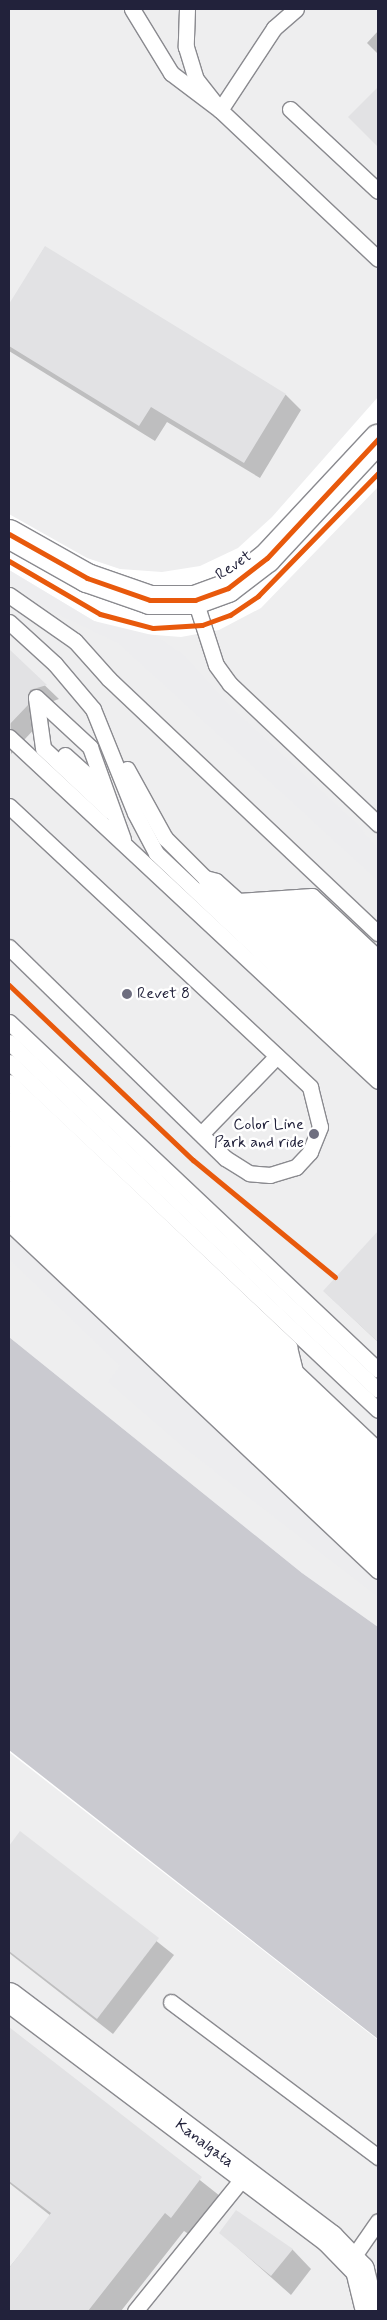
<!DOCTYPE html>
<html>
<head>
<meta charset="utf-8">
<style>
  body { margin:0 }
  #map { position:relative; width:387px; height:2320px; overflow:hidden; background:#fff; font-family:Mynerve,sans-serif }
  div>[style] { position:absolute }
  .built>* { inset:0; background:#eeeeef }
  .green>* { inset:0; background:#ededef }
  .water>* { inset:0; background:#cacad0 }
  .shadow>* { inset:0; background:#0003 }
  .building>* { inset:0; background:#e2e2e4 }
  .roads { filter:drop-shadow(1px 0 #8a8a8f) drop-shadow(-1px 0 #8a8a8f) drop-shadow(0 1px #8a8a8f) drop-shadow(0 -1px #8a8a8f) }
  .service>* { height:15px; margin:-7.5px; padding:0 7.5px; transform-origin:7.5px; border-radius:7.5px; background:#fff }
  .tertiary>* { height:28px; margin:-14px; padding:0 14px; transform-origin:14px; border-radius:14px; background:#fff }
  .secondary>* { height:28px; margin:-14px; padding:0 14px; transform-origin:14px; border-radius:14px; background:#fff }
  .cycleway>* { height:5px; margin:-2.5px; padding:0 2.5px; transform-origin:2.5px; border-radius:2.5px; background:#e8590c }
  .dots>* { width:14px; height:14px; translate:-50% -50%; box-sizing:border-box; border:2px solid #fff; border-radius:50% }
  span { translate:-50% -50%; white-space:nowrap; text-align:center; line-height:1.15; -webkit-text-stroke:5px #fff; paint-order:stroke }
  .street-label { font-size:16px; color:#22223b }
  .poi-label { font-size:16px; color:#22223b }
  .left { translate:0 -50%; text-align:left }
  .right { translate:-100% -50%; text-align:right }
  .frame { position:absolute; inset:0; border:10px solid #22223b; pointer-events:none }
</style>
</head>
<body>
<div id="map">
  <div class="built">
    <i style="clip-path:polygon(9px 9px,378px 9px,378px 397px,272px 517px,238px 548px,200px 566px,162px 572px,120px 569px,87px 558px,9px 514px)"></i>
    <i style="clip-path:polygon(378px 487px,378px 1627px,302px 1573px,9px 1337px,9px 570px,94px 621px,130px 633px,181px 637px,219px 630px,261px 608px)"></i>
    <i style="clip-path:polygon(9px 1752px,378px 2040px,378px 2311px,9px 2311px)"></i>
  </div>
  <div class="green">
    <i style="clip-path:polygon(9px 570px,94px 621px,156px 636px,184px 655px,229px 705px,356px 823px,378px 849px,378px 881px,118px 643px,53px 612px,9px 582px)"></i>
    <i style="clip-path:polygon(9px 1232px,378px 1581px,378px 1597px,183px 1447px,108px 1382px,120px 1366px,9px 1259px)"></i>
  </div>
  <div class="water">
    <i style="clip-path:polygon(9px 1337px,302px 1573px,378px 1627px,378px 2039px,9px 1750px)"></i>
  </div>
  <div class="shadow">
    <i style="clip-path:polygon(378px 31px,378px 54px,367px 43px)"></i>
    <i style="clip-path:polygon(378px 89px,378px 145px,350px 117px)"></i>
    <i style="clip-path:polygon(45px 247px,286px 395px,301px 410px,260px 478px,167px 422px,155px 441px,9px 351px,9px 306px)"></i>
    <i style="clip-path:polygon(9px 651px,59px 699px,42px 705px,39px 724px,11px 754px)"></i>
    <i style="clip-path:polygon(378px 1233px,378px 1342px,324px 1291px)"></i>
    <i style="clip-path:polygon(20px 1833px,174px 1955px,113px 2034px,9px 1953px,9px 1848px)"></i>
    <i style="clip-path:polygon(9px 2029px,220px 2196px,190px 2235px,184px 2231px,121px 2311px,9px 2311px,9px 2268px,51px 2216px,9px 2183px)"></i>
    <i style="clip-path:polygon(221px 2233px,292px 2249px,311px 2269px,291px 2295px)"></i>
  </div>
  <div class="building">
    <i style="clip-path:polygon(378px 87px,378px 147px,348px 117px)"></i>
    <i style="clip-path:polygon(45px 246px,286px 394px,244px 463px,151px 407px,139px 426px,9px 346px,9px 304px)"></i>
    <i style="clip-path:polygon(9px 649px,47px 685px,30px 690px,28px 705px,9px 725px)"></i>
    <i style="clip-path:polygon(378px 1231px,378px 1342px,323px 1291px)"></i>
    <i style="clip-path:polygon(20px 1831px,159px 1938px,97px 2019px,9px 1951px,9px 1846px)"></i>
    <i style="clip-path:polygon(9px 2027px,202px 2177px,171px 2218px,165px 2213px,88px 2311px,9px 2311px,9px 2268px,51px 2213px,9px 2181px)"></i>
    <i style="clip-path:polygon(236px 2210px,293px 2249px,271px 2276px,219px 2233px)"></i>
  </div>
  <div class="roads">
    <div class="service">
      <i style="left:132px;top:9px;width:75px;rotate:58.6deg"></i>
      <i style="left:171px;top:73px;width:61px;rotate:37.1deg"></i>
      <i style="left:220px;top:110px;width:217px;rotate:43.3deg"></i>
      <i style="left:187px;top:9px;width:38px;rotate:92deg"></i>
      <i style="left:186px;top:47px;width:34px;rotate:73deg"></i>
      <i style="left:196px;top:79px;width:39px;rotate:52deg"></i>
      <i style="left:220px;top:110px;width:98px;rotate:-56.6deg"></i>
      <i style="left:274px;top:28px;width:29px;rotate:-41deg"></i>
      <i style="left:290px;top:109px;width:120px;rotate:43deg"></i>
      <i style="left:9px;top:595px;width:80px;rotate:34.9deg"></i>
      <i style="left:75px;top:641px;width:51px;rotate:48.2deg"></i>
      <i style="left:109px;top:679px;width:370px;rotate:43.4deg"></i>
      <i style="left:195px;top:600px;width:68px;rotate:72.1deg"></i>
      <i style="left:216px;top:665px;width:24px;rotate:54deg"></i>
      <i style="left:230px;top:684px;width:204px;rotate:43.4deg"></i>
      <i style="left:9px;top:622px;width:62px;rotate:42.4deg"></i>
      <i style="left:55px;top:664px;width:59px;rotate:49.8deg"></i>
      <i style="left:93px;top:709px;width:112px;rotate:68deg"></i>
      <i style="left:135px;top:813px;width:45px;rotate:62.3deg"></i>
      <i style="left:156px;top:853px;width:306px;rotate:43.4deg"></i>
      <i style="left:36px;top:697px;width:74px;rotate:42.8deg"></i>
      <i style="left:90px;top:747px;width:98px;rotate:70.3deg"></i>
      <i style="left:36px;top:698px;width:50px;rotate:82deg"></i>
      <i style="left:43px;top:748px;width:93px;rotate:43.3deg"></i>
      <i style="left:9px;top:737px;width:504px;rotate:42.99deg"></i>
      <i style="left:65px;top:755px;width:52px;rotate:41.9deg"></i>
      <i style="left:127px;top:769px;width:79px;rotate:61.2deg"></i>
      <i style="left:165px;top:838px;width:57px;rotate:45deg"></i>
      <i style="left:205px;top:878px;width:11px;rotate:15deg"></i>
      <i style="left:216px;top:881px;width:30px;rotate:42deg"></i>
      <i style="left:238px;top:901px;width:74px;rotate:-3.9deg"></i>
      <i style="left:312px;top:896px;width:91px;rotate:43.2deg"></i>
      <i style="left:9px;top:806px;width:412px;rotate:43deg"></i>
      <i style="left:310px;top:1087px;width:41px;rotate:76deg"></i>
      <i style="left:320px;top:1127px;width:27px;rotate:112deg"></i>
      <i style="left:310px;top:1152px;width:21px;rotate:133deg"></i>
      <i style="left:296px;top:1167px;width:27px;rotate:163deg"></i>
      <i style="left:270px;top:1175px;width:21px;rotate:-175deg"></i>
      <i style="left:249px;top:1173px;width:28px;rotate:-148deg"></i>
      <i style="left:225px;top:1158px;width:302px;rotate:-135.7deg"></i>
      <i style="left:205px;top:878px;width:12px;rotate:70deg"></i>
      <i style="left:209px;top:889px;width:232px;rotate:43.3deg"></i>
      <i style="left:297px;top:897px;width:111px;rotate:43.2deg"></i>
      <i style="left:283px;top:898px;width:131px;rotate:43.5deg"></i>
      <i style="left:268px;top:899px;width:151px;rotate:43.4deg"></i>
      <i style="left:253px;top:900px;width:172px;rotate:43.3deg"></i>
      <i style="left:238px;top:901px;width:192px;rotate:43.3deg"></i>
      <i style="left:9px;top:1022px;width:507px;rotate:43.32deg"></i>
      <i style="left:9px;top:1042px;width:507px;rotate:43.32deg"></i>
      <i style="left:9px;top:1062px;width:507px;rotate:43.32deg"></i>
      <i style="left:9px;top:1082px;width:386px;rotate:43.4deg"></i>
      <i style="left:289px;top:1347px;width:25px;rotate:76deg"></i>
      <i style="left:9px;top:1100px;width:509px;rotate:43.49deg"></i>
      <i style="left:9px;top:1118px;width:508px;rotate:43.4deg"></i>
      <i style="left:203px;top:1132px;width:106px;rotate:-45.8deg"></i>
      <i style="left:9px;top:1135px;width:509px;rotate:43.49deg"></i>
      <i style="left:9px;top:1153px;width:508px;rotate:43.4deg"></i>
      <i style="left:9px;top:1170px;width:508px;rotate:43.4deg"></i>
      <i style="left:9px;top:1188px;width:507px;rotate:43.32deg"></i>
      <i style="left:9px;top:1205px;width:508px;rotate:43.4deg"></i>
      <i style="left:9px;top:1223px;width:507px;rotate:43.32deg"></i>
      <i style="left:171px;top:2002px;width:259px;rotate:36.8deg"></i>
      <i style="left:351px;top:2260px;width:47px;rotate:-55.3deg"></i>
      <i style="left:135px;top:2311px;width:175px;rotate:-51deg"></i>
    </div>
    <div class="tertiary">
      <i style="left:9px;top:534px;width:90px;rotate:29.4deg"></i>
      <i style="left:87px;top:578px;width:67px;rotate:19.2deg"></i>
      <i style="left:150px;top:600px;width:45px"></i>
      <i style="left:195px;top:600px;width:35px;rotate:-20deg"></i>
      <i style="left:228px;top:588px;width:49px;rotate:-37.6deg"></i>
      <i style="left:267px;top:558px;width:163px;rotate:-47deg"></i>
    </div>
    <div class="secondary">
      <i style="left:9px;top:1997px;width:402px;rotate:37deg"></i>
      <i style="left:330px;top:2239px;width:43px;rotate:45.9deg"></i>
      <i style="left:360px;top:2270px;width:42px;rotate:76.3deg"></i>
    </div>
  </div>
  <div class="cycleway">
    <i style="left:9px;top:534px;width:90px;rotate:29.4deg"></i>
    <i style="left:87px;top:578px;width:67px;rotate:19.2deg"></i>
    <i style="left:150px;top:600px;width:45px"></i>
    <i style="left:195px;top:600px;width:35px;rotate:-20deg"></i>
    <i style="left:228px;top:588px;width:49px;rotate:-37.6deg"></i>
    <i style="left:267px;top:558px;width:163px;rotate:-47deg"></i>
    <i style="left:9px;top:561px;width:105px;rotate:30.2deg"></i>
    <i style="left:100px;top:614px;width:55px;rotate:14.8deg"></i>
    <i style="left:153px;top:628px;width:49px;rotate:-3.5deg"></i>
    <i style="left:202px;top:625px;width:30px;rotate:-20deg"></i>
    <i style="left:230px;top:615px;width:34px;rotate:-34deg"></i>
    <i style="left:258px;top:596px;width:172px;rotate:-45.7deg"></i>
    <i style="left:9px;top:985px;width:254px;rotate:43.6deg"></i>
    <i style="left:193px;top:1160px;width:184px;rotate:39.5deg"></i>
  </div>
  <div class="dots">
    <i style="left:127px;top:994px;background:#6f6f80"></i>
    <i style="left:314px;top:1134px;background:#6f6f80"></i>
  </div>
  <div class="street-label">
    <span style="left:234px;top:566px;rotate:-34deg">Revet</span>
    <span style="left:204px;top:2144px;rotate:37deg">Kanalgata</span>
  </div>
  <div class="poi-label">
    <span class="left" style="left:137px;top:994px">Revet 8</span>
    <span class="right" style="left:304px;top:1134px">Color Line<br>Park and ride</span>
  </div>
  <div class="frame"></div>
</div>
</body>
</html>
